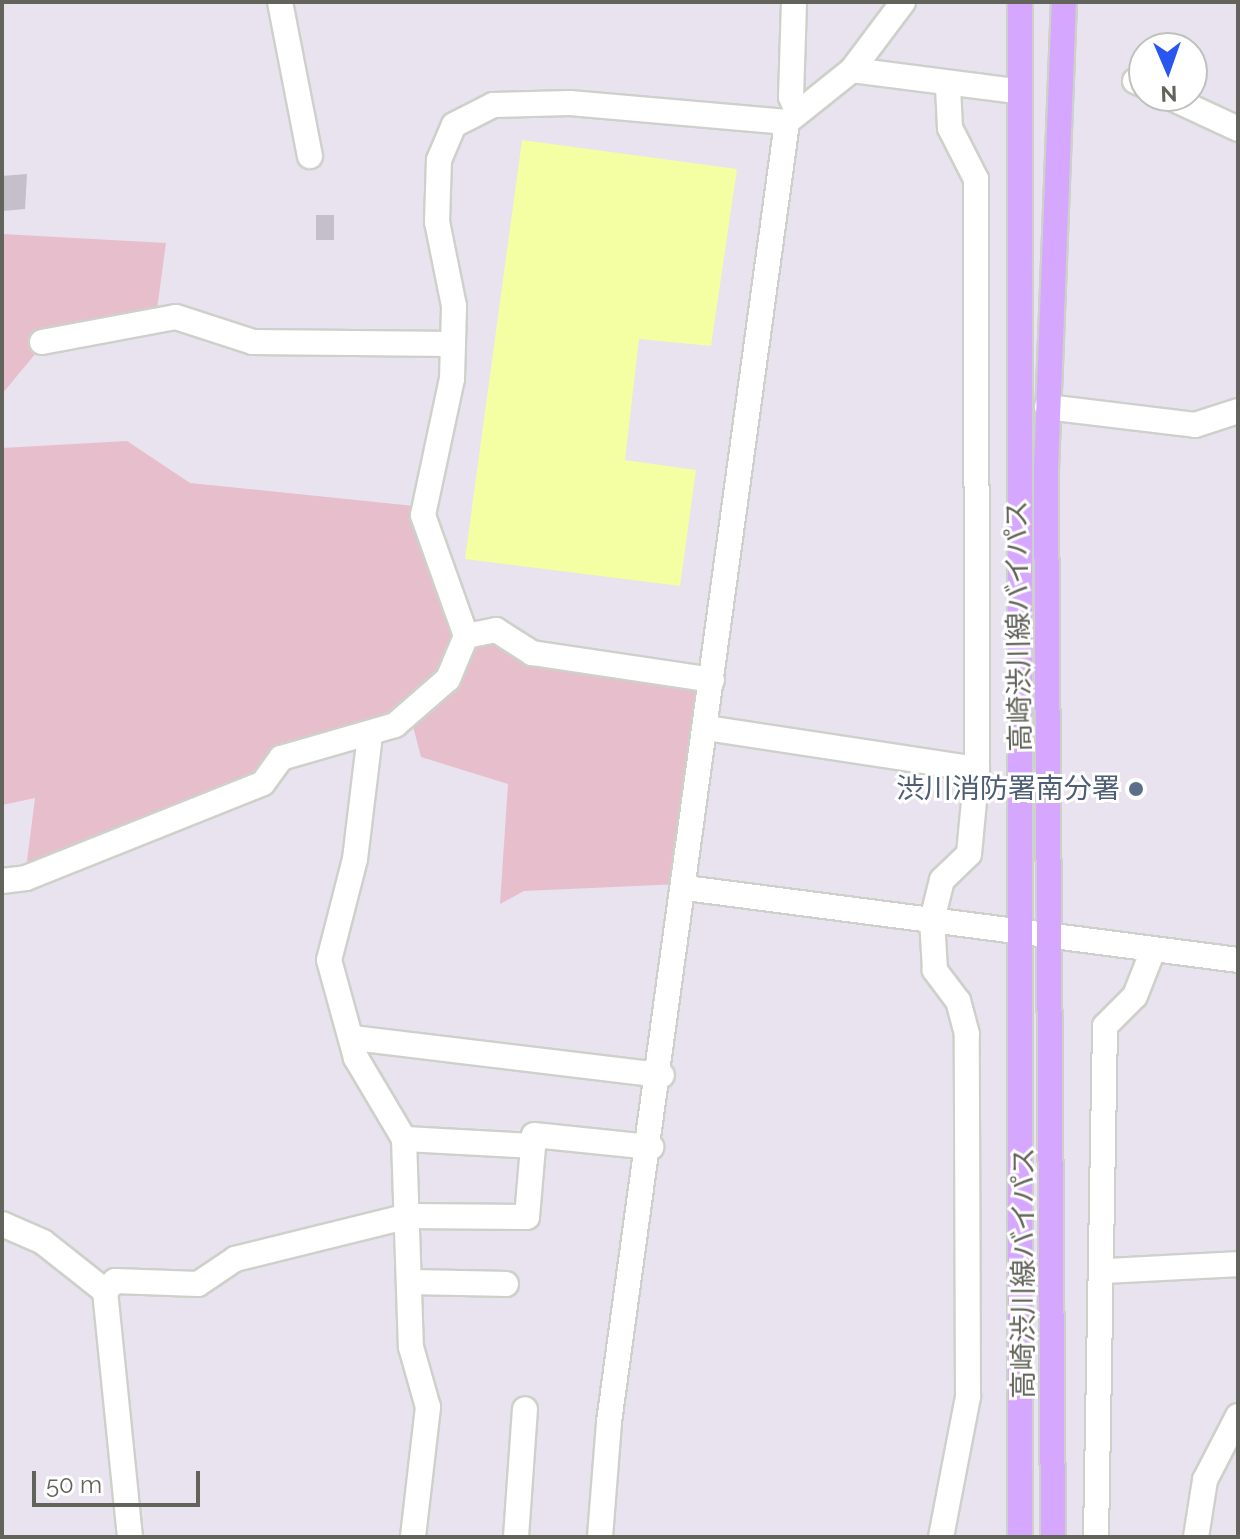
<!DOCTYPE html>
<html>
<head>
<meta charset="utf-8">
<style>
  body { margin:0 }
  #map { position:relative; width:1240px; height:1539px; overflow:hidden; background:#e8e3ee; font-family:Raleway,"Noto Sans JP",sans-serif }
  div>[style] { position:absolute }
  .green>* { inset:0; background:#e7becb }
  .water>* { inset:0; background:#f3ffa2 }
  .building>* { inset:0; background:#c4bfc9; transform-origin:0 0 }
  .roads { filter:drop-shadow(2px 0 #ced1ca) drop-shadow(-2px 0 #ced1ca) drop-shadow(0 2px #ced1ca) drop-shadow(0 -2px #ced1ca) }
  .minor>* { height:24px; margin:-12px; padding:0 12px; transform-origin:12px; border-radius:12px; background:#fff }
  .major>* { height:24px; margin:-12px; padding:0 12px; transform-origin:12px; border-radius:12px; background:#d5a7ff }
  .dots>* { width:22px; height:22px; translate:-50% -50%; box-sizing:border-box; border:4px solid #fff; border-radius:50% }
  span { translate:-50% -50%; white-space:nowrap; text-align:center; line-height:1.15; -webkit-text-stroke:6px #fff; paint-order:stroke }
  .street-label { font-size:28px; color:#62645b }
  .service-label { font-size:28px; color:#4e5e75 }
  .right { translate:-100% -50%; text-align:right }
  .frame { position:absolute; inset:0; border:4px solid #62645b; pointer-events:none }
  .north { position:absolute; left:1128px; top:32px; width:80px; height:80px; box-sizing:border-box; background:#fff; border:2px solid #c0c1bd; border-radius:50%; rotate:178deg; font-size:22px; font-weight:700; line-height:32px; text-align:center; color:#62645b }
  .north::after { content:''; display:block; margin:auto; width:28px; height:36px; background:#2856ef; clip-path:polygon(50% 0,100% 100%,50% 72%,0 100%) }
  .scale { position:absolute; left:32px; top:1471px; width:168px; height:36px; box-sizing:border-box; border:4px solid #62645b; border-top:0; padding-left:10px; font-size:24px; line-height:28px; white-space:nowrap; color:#62645b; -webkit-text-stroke:6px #fff; paint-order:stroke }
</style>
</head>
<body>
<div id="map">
  <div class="green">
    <i style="clip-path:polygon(2px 234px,166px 243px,155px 324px,36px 353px,2px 394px)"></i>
    <i style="clip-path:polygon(127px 441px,190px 483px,414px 506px,460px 635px,495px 635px,706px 685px,680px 884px,524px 891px,500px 904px,508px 784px,421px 757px,409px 711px,26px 869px,35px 798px,2px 805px,2px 448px)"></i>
  </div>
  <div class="water">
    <i style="clip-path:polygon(522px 140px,737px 169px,711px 346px,639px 339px,625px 460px,696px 470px,680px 586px,465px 559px)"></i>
  </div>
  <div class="building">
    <i style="clip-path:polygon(27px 174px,25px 209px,3px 211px,2px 176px)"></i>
    <i style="left:316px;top:215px;width:18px;height:25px"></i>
  </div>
  <div class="roads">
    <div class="minor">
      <i style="left:280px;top:2px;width:157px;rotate:79deg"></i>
      <i style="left:794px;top:2px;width:95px;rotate:91.8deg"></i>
      <i style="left:791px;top:97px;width:17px;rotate:66deg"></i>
      <i style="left:852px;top:70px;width:166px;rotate:7.3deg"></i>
      <i style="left:1135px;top:81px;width:10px;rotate:24deg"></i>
      <i style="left:1167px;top:96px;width:78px;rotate:24.9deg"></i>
      <i style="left:42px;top:342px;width:136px;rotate:-10.6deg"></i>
      <i style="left:176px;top:317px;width:81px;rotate:18deg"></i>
      <i style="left:253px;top:342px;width:200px;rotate:0.6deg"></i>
      <i style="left:1047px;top:407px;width:149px;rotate:6.9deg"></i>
      <i style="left:1195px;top:425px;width:45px;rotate:-18deg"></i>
      <i style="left:466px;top:636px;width:31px;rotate:-11deg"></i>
      <i style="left:496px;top:630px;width:43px;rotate:32.6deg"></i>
      <i style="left:532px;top:653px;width:182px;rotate:8.5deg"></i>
      <i style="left:706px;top:728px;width:274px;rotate:8.6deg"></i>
      <i style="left:370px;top:735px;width:125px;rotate:96.9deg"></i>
      <i style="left:355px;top:859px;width:104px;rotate:104.4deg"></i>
      <i style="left:329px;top:960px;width:102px;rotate:74.6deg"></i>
      <i style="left:356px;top:1058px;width:94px;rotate:59.3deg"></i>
      <i style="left:404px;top:1139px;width:208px;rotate:88.1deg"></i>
      <i style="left:411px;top:1347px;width:62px;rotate:74.2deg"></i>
      <i style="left:428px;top:1407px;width:131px;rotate:96.6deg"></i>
      <i style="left:2px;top:881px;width:24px;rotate:-7deg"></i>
      <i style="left:26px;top:878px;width:255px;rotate:-21.8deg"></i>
      <i style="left:263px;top:783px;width:31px;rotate:-54deg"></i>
      <i style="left:281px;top:758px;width:119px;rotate:-16.1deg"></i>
      <i style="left:395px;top:725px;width:70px;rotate:-41deg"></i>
      <i style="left:448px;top:679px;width:47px;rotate:-67.3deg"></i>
      <i style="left:466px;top:636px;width:128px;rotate:-109.6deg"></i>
      <i style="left:423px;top:515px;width:139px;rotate:-78deg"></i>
      <i style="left:452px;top:379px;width:73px;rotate:-88.4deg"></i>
      <i style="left:454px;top:306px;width:86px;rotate:-101.4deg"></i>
      <i style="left:437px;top:222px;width:62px;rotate:-88.2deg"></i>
      <i style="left:439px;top:160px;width:38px;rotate:-67deg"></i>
      <i style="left:454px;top:125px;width:44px;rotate:-27.1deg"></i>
      <i style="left:493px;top:105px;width:77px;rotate:-1.5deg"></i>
      <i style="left:570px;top:103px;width:218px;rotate:5deg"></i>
      <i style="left:686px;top:888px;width:557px;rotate:7.43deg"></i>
      <i style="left:354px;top:1038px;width:310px;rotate:6.9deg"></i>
      <i style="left:404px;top:1139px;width:129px;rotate:3.1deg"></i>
      <i style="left:2px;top:1224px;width:45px;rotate:23.7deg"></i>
      <i style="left:43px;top:1242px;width:79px;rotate:38.3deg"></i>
      <i style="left:105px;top:1291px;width:14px;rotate:-45deg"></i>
      <i style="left:115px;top:1281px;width:83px;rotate:2.1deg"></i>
      <i style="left:198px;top:1284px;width:45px;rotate:-34deg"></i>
      <i style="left:235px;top:1259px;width:179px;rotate:-13.9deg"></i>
      <i style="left:409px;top:1216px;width:118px;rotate:0.5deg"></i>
      <i style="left:527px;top:1217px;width:82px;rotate:-85.1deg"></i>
      <i style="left:534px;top:1135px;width:118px;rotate:5.9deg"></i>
      <i style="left:1106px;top:1271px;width:132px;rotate:-3deg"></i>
      <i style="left:410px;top:1282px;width:96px;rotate:1.2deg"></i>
      <i style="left:105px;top:1291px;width:247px;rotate:84.2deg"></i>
      <i style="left:516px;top:1537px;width:128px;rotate:-86deg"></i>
      <i style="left:600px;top:1537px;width:115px;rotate:-85.5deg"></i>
      <i style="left:609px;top:1422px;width:1312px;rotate:-82.2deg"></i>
      <i style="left:787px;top:122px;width:83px;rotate:-38.7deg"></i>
      <i style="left:852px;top:70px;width:85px;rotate:-53.1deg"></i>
      <i style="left:941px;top:1537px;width:143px;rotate:-79.1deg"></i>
      <i style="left:968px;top:1397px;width:363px;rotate:-90.2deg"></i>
      <i style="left:967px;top:1034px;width:34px;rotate:-105deg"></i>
      <i style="left:958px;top:1001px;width:39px;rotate:-127deg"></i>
      <i style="left:935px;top:970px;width:50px;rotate:-93.4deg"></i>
      <i style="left:932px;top:920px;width:41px;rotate:-76deg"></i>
      <i style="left:942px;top:880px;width:37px;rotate:-44deg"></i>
      <i style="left:969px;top:854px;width:85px;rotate:-84.6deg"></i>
      <i style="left:977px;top:769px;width:590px;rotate:-90.1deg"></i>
      <i style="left:976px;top:179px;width:57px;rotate:-117deg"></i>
      <i style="left:950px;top:128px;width:41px;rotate:-92.8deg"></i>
      <i style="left:1096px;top:1537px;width:511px;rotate:-88.99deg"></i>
      <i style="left:1105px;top:1026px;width:42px;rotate:-45deg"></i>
      <i style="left:1135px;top:996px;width:49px;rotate:-68.6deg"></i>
      <i style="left:1196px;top:1537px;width:58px;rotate:-81deg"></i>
      <i style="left:1205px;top:1480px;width:72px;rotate:-62.7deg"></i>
    </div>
    <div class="major">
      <i style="left:1020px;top:2px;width:1535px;rotate:90deg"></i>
      <i style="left:1053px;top:1537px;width:1068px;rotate:-90.38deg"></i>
      <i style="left:1046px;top:469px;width:467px;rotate:-87.8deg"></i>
    </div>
  </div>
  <div class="dots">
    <i style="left:1136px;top:789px;background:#5c6f8a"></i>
  </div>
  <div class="street-label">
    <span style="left:1019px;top:626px;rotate:-91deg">高崎渋川線バイパス</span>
    <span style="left:1024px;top:1273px;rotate:-90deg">高崎渋川線バイパス</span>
  </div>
  <div class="service-label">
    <span class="right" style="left:1120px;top:789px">渋川消防署南分署</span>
  </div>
  <div class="frame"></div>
  <div class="north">N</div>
  <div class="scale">50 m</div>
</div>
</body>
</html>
